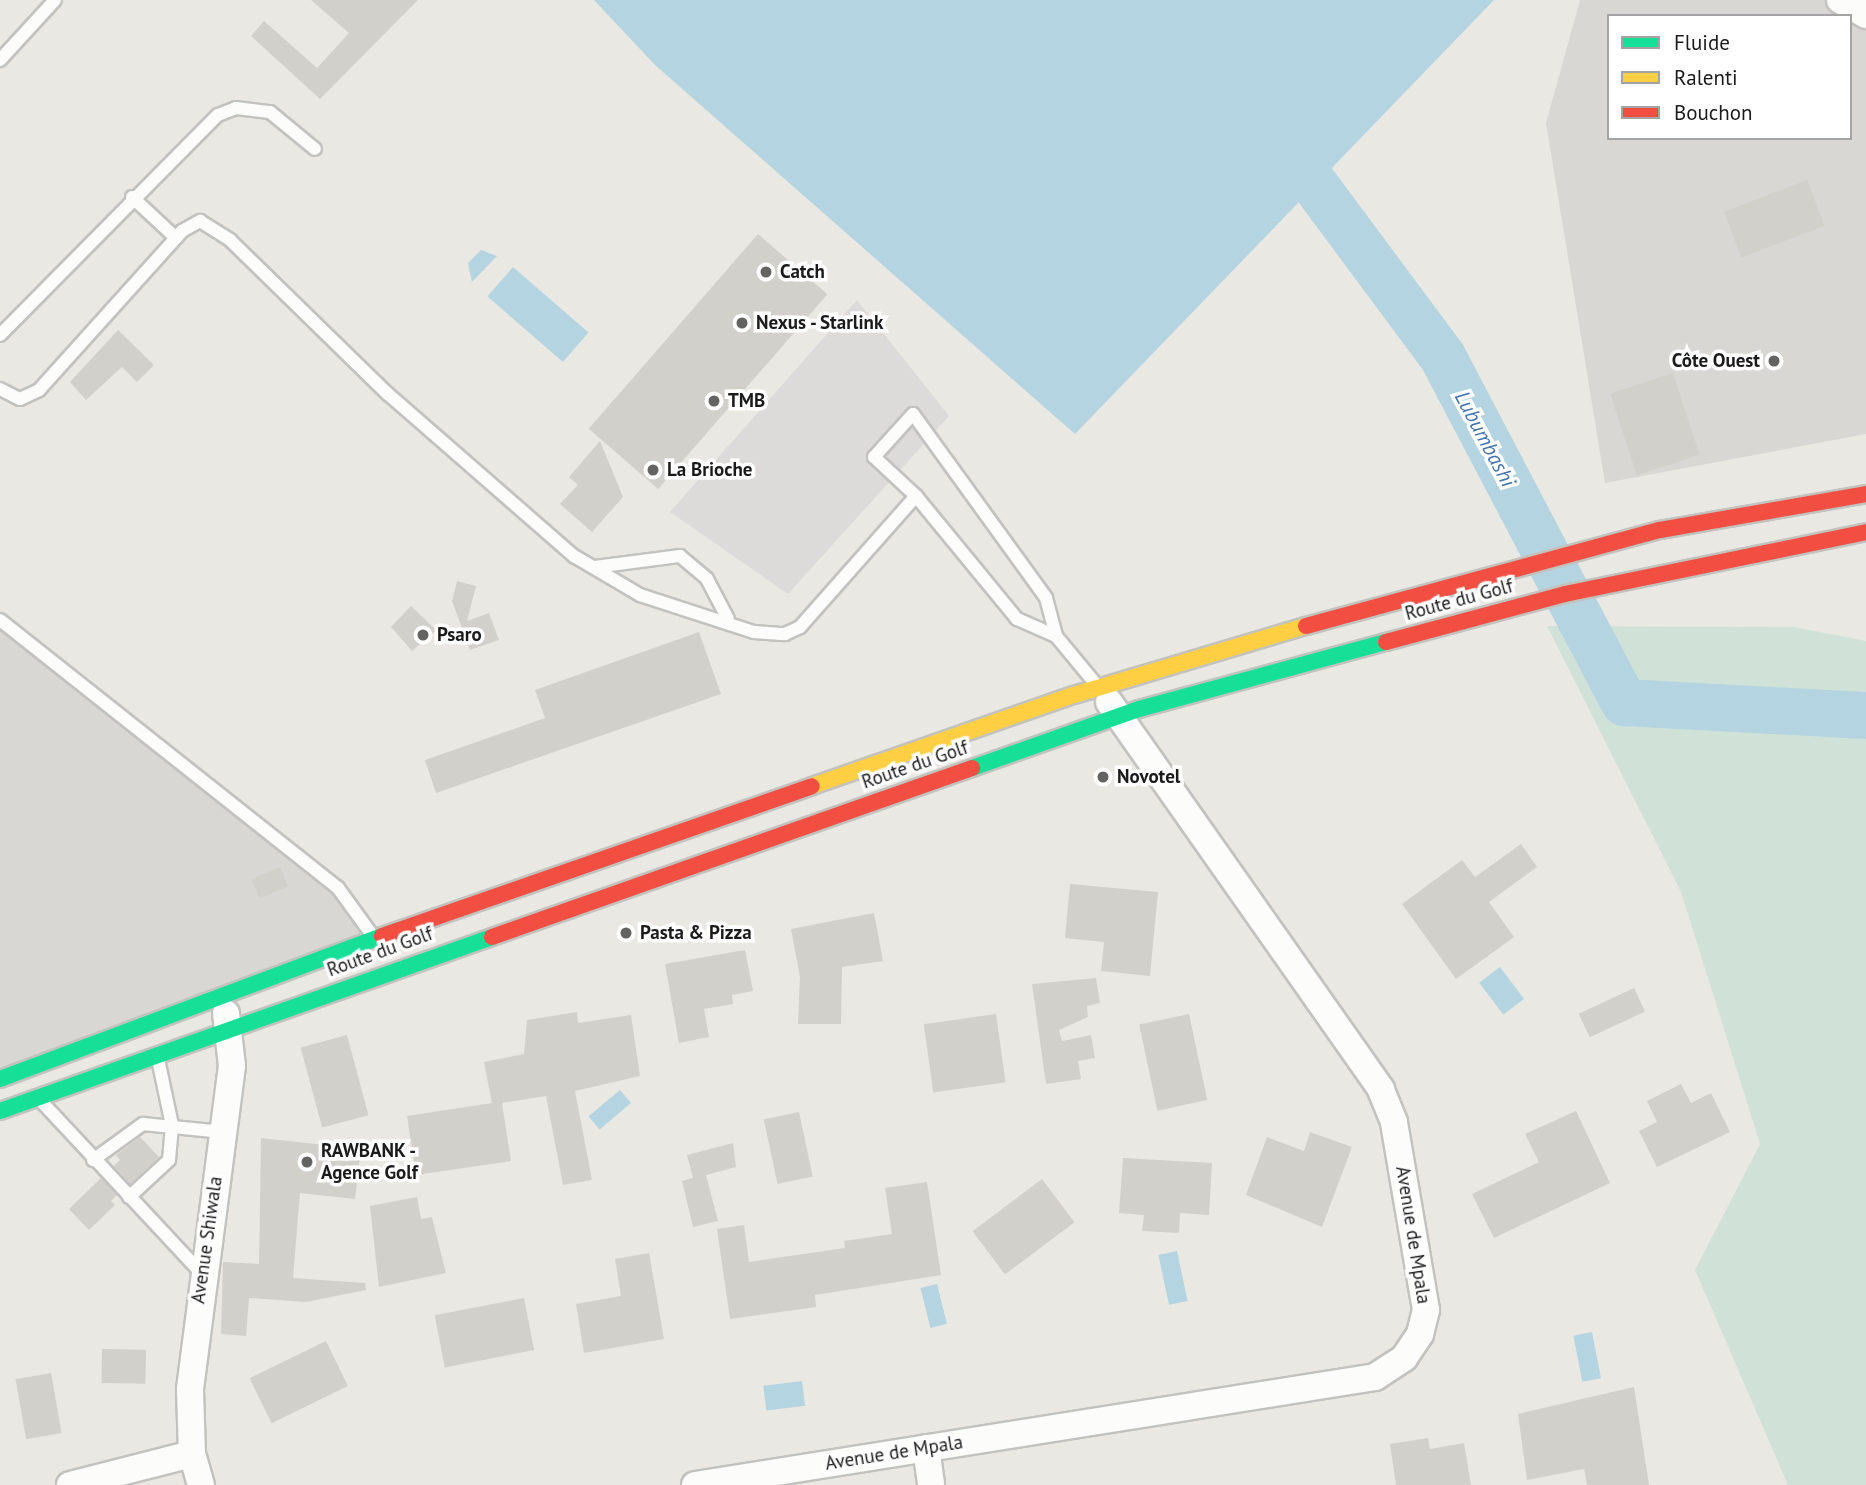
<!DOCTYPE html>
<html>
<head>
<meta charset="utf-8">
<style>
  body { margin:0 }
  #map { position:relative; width:1866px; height:1485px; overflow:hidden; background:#eae8e2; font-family:"PT Sans",sans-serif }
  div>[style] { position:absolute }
  .residential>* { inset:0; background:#d9d7d4 }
  .wetland>* { inset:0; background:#d0e2d8 }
  .parking>* { inset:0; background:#dcdbd9 }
  .water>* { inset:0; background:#b3d4e0; transform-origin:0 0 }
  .river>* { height:47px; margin:-23.5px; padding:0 23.5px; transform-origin:23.5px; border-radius:23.5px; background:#b3d4e0 }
  .building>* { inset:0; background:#d2d0cb; transform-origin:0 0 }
  .roads { filter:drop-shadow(2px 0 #c2c2bf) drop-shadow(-2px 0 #c2c2bf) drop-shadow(0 2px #c2c2bf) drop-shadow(0 -2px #c2c2bf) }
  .lane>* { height:12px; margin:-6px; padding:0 6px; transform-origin:6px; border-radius:6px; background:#fcfcfb }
  .street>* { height:26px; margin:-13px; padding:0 13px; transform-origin:13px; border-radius:13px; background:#fcfcfb }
  .fast>* { height:16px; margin:-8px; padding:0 8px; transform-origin:8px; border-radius:8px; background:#16e098 }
  .slow>* { height:16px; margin:-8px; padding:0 8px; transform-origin:8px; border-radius:8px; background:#ffcf43 }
  .jam>* { height:16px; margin:-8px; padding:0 8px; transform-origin:8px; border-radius:8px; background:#f24e42 }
  .dots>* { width:19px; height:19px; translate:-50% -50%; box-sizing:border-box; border:4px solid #fff; border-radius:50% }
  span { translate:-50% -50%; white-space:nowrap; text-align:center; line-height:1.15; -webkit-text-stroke:7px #fff; paint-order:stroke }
  .poi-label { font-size:19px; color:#1b1b1b; font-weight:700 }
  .left { translate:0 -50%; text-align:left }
  .right { translate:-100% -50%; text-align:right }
  .street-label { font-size:19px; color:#1b1b1b }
  .water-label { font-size:21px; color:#4374af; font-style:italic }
  .legend { position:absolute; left:1607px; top:14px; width:245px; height:126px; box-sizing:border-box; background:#fff; border:2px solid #a4a4a4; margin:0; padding:9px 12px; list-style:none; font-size:21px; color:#1b1b1b }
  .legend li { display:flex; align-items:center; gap:14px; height:35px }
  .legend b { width:35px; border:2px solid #a4a4a4 }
</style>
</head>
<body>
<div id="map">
  <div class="residential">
    <i style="clip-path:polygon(evenodd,1580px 0,1866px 0,1866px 434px,1605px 483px,1546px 123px,1580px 0,1609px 16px,1850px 16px,1850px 138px,1609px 138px,1609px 16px)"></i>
    <i style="clip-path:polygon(0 620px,329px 880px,373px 939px,0 1079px)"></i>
  </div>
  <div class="wetland">
    <i style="clip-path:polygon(1547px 626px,1794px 627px,1866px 641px,1866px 1485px,1788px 1485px,1695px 1270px,1760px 1144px,1681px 892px)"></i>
  </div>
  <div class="parking">
    <i style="clip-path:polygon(857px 300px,949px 416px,788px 594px,670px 512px)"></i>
  </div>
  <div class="water">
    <i style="clip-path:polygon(594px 0,1494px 0,1075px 434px,655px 65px)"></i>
    <i style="clip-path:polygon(481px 250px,497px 256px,472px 282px,468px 263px)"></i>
    <i style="left:513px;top:267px;width:100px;height:39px;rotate:41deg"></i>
    <i style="left:1500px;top:967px;width:40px;height:26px;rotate:53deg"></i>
    <i style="left:620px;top:1090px;width:17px;height:41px;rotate:50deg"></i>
    <i style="left:1177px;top:1251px;width:51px;height:19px;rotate:78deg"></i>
    <i style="left:937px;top:1284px;width:41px;height:17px;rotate:76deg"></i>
    <i style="left:1592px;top:1332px;width:47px;height:19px;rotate:79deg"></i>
    <i style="left:802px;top:1381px;width:25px;height:39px;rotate:83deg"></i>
  </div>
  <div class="river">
    <i style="left:1277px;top:134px;width:277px;rotate:53.4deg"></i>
    <i style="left:1442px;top:356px;width:391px;rotate:62.3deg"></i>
    <i style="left:1624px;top:702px;width:242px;rotate:3.1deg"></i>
  </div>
  <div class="building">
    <i style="clip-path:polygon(311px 0,418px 0,320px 99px,251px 36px,264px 21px,317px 68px,349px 33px)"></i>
    <i style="left:1807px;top:180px;width:49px;height:89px;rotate:69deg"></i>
    <i style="left:758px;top:234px;width:92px;height:258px;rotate:41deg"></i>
    <i style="clip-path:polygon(118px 330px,154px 365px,137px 382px,122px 367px,86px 400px,70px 382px)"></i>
    <i style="left:1673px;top:373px;width:86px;height:66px;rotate:72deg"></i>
    <i style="clip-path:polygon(600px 441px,623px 497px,592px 532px,560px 504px,578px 485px,569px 477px)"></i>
    <i style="clip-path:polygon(457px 581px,476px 586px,467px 621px,489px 613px,499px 640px,470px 650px,452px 601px)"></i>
    <i style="clip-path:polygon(411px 606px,436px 630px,412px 651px,391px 627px)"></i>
    <i style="clip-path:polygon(699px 632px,721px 694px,436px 793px,425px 760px,545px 718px,535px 690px)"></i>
    <i style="clip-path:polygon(1521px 844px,1537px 867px,1489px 902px,1514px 937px,1456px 979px,1402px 904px,1462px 860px,1475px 877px)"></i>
    <i style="left:280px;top:867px;width:21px;height:31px;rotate:67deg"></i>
    <i style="clip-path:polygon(1070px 884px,1158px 892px,1150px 976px,1101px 971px,1104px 942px,1065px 938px)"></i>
    <i style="clip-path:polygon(874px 913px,883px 961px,842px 967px,841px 1024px,798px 1024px,800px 977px,791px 929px)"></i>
    <i style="clip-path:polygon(745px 950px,753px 991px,732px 995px,733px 1004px,704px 1009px,709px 1037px,679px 1043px,665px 964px)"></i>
    <i style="clip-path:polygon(1096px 978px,1100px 1003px,1087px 1006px,1088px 1017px,1059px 1030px,1062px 1041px,1091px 1035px,1095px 1058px,1078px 1061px,1081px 1079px,1046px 1084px,1032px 984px)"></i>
    <i style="left:1634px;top:988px;width:26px;height:61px;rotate:65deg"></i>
    <i style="clip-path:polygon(577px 1012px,578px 1023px,631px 1015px,640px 1076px,575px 1091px,592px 1180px,563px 1185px,546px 1096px,502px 1103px,511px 1161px,416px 1175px,407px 1116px,492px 1103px,484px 1062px,524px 1054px,527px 1020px)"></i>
    <i style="left:996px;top:1014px;width:69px;height:73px;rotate:82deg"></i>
    <i style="left:1189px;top:1014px;width:88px;height:51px;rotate:78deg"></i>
    <i style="left:347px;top:1035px;width:83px;height:48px;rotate:75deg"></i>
    <i style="clip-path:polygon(1681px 1084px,1691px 1103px,1711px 1093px,1730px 1132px,1657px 1167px,1639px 1131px,1657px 1122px,1647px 1101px)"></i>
    <i style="clip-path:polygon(1576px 1111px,1610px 1183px,1494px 1238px,1472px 1194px,1539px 1162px,1525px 1134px)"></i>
    <i style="left:799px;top:1112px;width:66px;height:36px;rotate:78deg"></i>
    <i style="clip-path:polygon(1310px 1132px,1352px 1147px,1322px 1227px,1246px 1195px,1267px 1137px,1304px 1151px)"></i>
    <i style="clip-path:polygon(140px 1137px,159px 1157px,130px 1184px,114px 1166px,120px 1160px,116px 1155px)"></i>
    <i style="clip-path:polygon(261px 1138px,361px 1149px,355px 1199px,300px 1193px,293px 1278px,365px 1283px,366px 1290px,306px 1302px,249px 1298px,246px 1336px,221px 1334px,223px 1262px,259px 1264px)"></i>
    <i style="clip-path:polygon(733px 1143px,736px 1167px,706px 1175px,718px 1221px,693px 1227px,682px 1181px,693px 1178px,687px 1155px)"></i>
    <i style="clip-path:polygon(1123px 1158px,1212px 1163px,1209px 1215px,1180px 1213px,1179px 1233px,1142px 1231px,1144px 1215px,1119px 1213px)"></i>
    <i style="clip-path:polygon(101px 1178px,117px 1195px,111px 1201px,115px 1205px,89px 1230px,69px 1209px)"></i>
    <i style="left:1042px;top:1179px;width:54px;height:87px;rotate:53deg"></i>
    <i style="clip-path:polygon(927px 1182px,941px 1275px,815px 1295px,816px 1307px,730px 1319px,717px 1229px,744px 1225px,749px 1262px,845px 1248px,844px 1241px,892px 1234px,885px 1188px)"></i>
    <i style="clip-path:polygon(417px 1197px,421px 1219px,432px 1217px,446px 1273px,379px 1287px,370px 1206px)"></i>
    <i style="clip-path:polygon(649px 1253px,664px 1339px,584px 1353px,576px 1304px,621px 1296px,615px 1259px)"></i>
    <i style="left:524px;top:1298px;width:53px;height:91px;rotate:79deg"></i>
    <i style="left:326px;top:1341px;width:50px;height:85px;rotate:64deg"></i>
    <i style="left:102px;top:1349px;width:44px;height:34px;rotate:1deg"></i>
    <i style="left:51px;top:1373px;width:61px;height:36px;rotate:80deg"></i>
    <i style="clip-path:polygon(1634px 1387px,1649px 1485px,1587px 1485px,1584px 1469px,1527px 1480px,1518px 1414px)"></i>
    <i style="clip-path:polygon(1428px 1438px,1430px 1449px,1464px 1443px,1471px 1485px,1396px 1485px,1390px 1444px)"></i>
  </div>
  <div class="roads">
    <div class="lane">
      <i style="left:0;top:60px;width:81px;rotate:-47.5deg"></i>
      <i style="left:132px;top:197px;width:60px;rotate:43deg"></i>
      <i style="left:0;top:335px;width:310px;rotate:-45.3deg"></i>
      <i style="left:218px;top:115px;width:19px;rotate:-21deg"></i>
      <i style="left:236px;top:108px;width:34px;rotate:7deg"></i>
      <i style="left:270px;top:112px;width:58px;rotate:39.4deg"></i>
      <i style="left:0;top:389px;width:22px;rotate:27deg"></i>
      <i style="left:20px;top:399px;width:21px;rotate:-25deg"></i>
      <i style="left:39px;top:390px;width:214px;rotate:-48deg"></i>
      <i style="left:182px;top:231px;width:21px;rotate:-29deg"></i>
      <i style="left:200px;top:221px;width:36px;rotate:32deg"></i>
      <i style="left:230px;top:240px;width:221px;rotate:44.3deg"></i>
      <i style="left:388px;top:394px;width:247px;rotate:41.1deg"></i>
      <i style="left:574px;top:556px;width:77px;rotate:30.6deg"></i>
      <i style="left:640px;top:595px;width:120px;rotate:18deg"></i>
      <i style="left:754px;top:632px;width:31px;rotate:4deg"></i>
      <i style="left:785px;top:634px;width:17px;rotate:-25deg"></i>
      <i style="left:800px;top:627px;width:175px;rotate:-48.5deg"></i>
      <i style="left:595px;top:567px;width:86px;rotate:-7.4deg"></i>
      <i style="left:680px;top:556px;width:35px;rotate:40deg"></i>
      <i style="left:707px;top:579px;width:45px;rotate:62.3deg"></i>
      <i style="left:0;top:620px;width:431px;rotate:38.4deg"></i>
      <i style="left:338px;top:888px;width:58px;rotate:54.1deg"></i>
      <i style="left:1056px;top:636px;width:43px;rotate:-156.4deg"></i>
      <i style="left:1017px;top:619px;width:159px;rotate:-129.4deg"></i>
      <i style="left:916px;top:496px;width:57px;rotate:-137.1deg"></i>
      <i style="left:874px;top:457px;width:58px;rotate:-47.8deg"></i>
      <i style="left:913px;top:414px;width:227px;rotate:54.1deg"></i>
      <i style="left:1046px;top:598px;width:39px;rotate:75deg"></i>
      <i style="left:1056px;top:636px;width:61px;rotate:50.3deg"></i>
      <i style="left:40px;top:1100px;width:238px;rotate:47deg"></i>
      <i style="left:93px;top:1160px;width:62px;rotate:-35.8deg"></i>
      <i style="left:143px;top:1124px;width:80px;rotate:5.7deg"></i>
      <i style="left:129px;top:1197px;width:54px;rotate:-42.8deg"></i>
      <i style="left:169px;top:1160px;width:35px;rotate:-85deg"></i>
      <i style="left:172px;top:1125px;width:67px;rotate:-102deg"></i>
    </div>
    <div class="street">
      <i style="left:1840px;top:0;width:30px;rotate:30deg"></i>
      <i style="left:926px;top:1448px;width:37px;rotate:82deg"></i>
      <i style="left:70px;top:1485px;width:126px;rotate:-14.3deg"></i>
      <i style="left:201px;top:1485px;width:32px;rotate:-106deg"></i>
      <i style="left:192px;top:1454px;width:65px;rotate:-91.8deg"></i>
      <i style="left:190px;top:1389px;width:326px;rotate:-82.6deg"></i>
      <i style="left:232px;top:1066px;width:53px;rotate:-96.5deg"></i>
      <i style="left:695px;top:1485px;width:689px;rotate:-9.02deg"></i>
      <i style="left:1375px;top:1377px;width:35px;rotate:-33deg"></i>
      <i style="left:1404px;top:1358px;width:29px;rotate:-56deg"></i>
      <i style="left:1420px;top:1334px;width:25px;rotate:-76deg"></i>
      <i style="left:1426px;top:1310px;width:191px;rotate:-99.7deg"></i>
      <i style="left:1394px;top:1122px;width:35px;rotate:-112deg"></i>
      <i style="left:1381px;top:1089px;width:473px;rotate:-125.1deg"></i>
    </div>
    <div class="fast">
      <i style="left:972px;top:768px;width:177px;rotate:-19.5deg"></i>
      <i style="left:1139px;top:709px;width:256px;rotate:-15.2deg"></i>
      <i style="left:0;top:1079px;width:408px;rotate:-20.5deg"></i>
      <i style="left:0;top:1111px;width:522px;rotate:-19.48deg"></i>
    </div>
    <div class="slow">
      <i style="left:812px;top:786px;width:277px;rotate:-19.2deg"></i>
      <i style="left:1074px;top:695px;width:242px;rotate:-16.6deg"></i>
    </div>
    <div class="jam">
      <i style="left:1306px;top:626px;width:367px;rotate:-15.2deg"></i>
      <i style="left:1660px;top:530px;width:209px;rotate:-9.9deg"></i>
      <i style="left:1386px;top:642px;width:185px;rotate:-15deg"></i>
      <i style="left:1565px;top:594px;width:307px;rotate:-11.6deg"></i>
      <i style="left:382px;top:936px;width:455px;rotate:-19.2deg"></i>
      <i style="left:492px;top:937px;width:509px;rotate:-19.4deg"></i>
    </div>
  </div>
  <div class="dots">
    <i style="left:766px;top:272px;background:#636361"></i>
    <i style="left:742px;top:323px;background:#636361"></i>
    <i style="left:1774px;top:361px;background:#636361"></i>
    <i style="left:714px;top:401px;background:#636361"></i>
    <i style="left:653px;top:470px;background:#636361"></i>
    <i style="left:423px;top:635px;background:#636361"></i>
    <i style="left:1103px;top:777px;background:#636361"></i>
    <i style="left:626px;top:933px;background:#636361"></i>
    <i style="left:307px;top:1162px;background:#636361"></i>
  </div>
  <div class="poi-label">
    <span class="left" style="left:780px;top:272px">Catch</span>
    <span class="left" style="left:756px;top:323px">Nexus - Starlink</span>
    <span class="right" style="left:1760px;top:361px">Côte Ouest</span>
    <span class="left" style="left:728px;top:401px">TMB</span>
    <span class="left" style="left:667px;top:470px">La Brioche</span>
    <span class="left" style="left:437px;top:635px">Psaro</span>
    <span class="left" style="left:1117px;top:777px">Novotel</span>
    <span class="left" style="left:640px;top:933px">Pasta &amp; Pizza</span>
    <span class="left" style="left:321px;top:1162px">RAWBANK -<br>Agence Golf</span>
  </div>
  <div class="street-label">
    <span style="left:1459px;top:600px;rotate:-15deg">Route du Golf</span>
    <span style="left:915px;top:765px;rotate:-19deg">Route du Golf</span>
    <span style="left:380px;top:952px;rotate:-20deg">Route du Golf</span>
    <span style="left:1413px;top:1235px;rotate:81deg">Avenue de Mpala</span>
    <span style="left:207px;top:1240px;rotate:-82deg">Avenue Shiwala</span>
    <span style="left:894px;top:1453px;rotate:-9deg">Avenue de Mpala</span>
  </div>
  <div class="water-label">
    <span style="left:1485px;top:439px;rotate:62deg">Lubumbashi</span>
  </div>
  <ul class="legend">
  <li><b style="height:9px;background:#16e098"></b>Fluide</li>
  <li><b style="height:9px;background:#ffcf43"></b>Ralenti</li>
  <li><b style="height:9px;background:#f24e42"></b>Bouchon</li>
  </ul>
</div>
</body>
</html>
